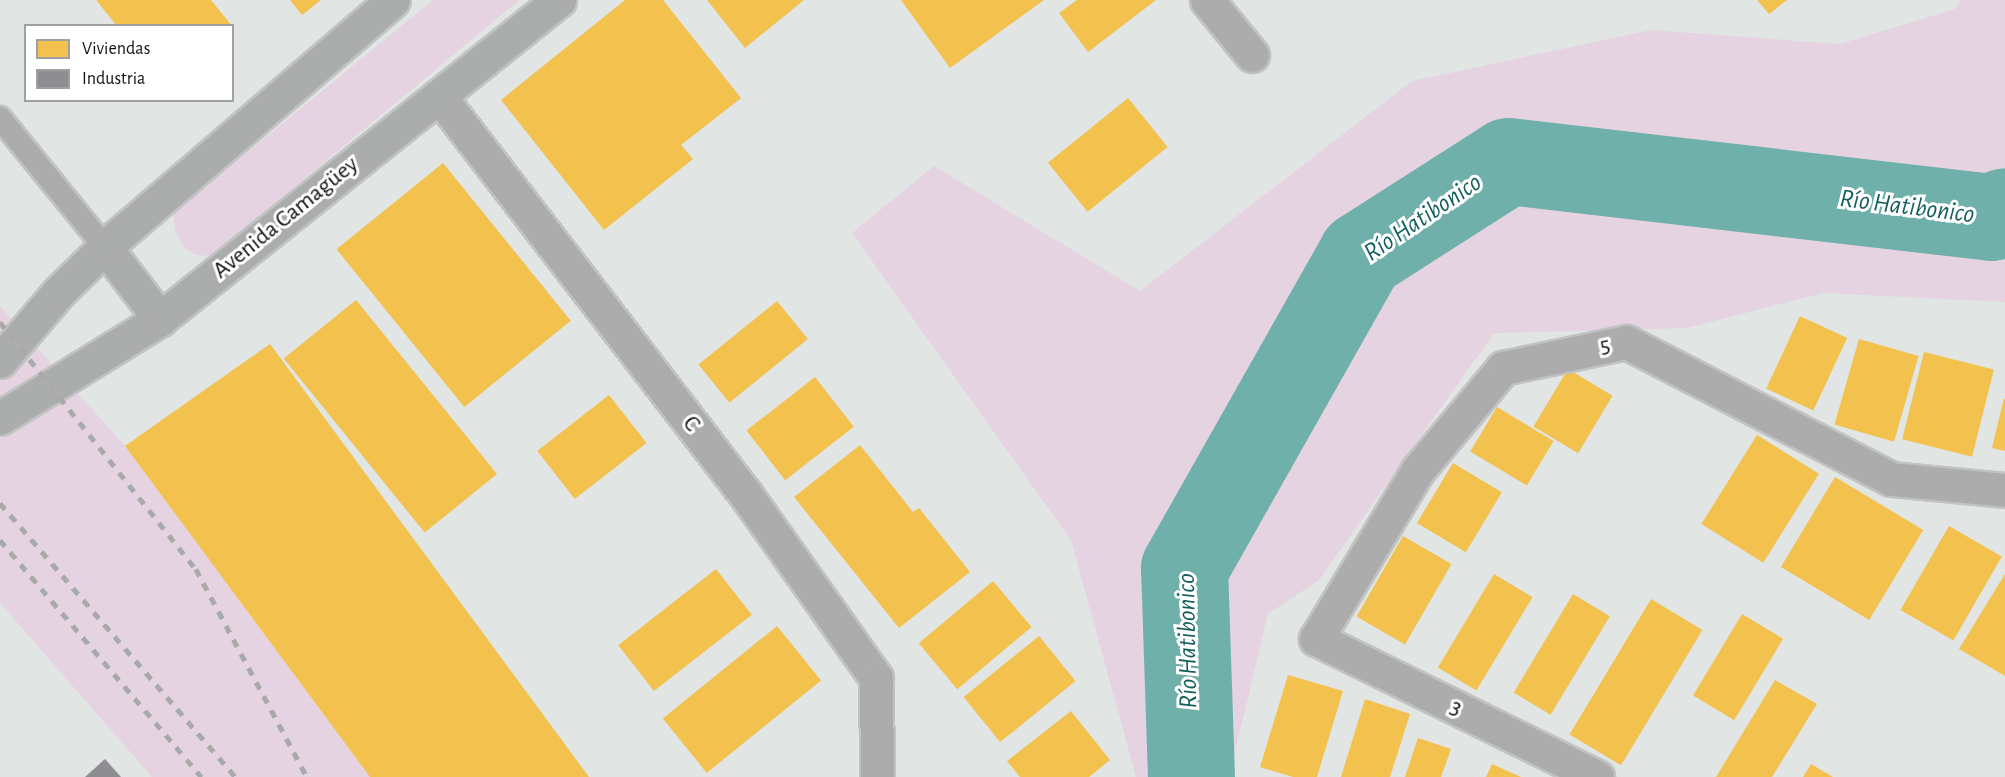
<!DOCTYPE html>
<html>
<head>
<meta charset="utf-8">
<style>
  body { margin:0 }
  #map { position:relative; width:2005px; height:777px; overflow:hidden; background:#e1e5e4; font-family:"Alegreya Sans",sans-serif }
  div>[style] { position:absolute }
  .green>* { inset:0; background:#e6d3e1 }
  .homes>* { inset:0; background:#f2c14e; transform-origin:0 0 }
  .industry>* { inset:0; background:#8d8d92 }
  .river>* { height:87px; margin:-43.5px; padding:0 43.5px; transform-origin:43.5px; border-radius:43.5px; background:#6fb0ab }
  .roads { filter:drop-shadow(2px 0 #c1c2c2) drop-shadow(-2px 0 #c1c2c2) drop-shadow(0 2px #c1c2c2) drop-shadow(0 -2px #c1c2c2) }
  .service>* { height:22px; margin:-11px; padding:0 11px; transform-origin:11px; border-radius:11px; background:#acacad }
  .minor>* { height:33px; margin:-16.5px; padding:0 16.5px; transform-origin:16.5px; border-radius:16.5px; background:#acacad }
  .secondary>* { height:33px; margin:-16.5px; padding:0 16.5px; transform-origin:16.5px; border-radius:16.5px; background:#abacac }
  .rail>* { height:4.5px; margin-top:-2.25px; transform-origin:0; background:repeating-linear-gradient(90deg,#a8aaa9 0 8px,transparent 0 16px) }
  span { translate:-50% -50%; white-space:nowrap; text-align:center; line-height:1.15; -webkit-text-stroke:6px #fff; paint-order:stroke }
  .street-label { font-size:24px; color:#111212 }
  .water-label { font-size:26px; color:#135f5b; font-style:italic }
  .legend { position:absolute; left:24px; top:24px; width:210px; height:78px; box-sizing:border-box; background:#fff; border:2px solid #a0a0a0; margin:0; padding:8px 10px; list-style:none; font-size:18px; color:#111212 }
  .legend li { display:flex; align-items:center; gap:12px; height:30px }
  .legend b { width:30px; border:2px solid #a0a0a0 }
</style>
</head>
<body>
<div id="map">
  <div class="green">
    <i style="clip-path:polygon(433px 0,519px 0,212px 256px,195px 255px,183px 246px,175px 230px,173px 213px)"></i>
    <i style="clip-path:polygon(1960px 0,2005px 0,2005px 302px,1823px 293px,1687px 328px,1494px 333px,1319px 580px,1268px 614px,1229px 777px,1136px 777px,1071px 540px,852px 233px,934px 166px,1140px 291px,1412px 81px,1651px 30px,1840px 44px,1955px 9px)"></i>
    <i style="clip-path:polygon(0 306px,125px 446px,370px 777px,152px 777px,0 603px)"></i>
  </div>
  <div class="homes">
    <i style="clip-path:polygon(96px 0,211px 0,232px 26px,117px 26px)"></i>
    <i style="clip-path:polygon(290px 0,321px 0,302px 15px)"></i>
    <i style="clip-path:polygon(625px 0,663px 0,741px 98px,681px 145px,693px 159px,604px 230px,501px 100px)"></i>
    <i style="clip-path:polygon(707px 0,804px 0,745px 48px)"></i>
    <i style="clip-path:polygon(901px 0,1044px 0,950px 68px)"></i>
    <i style="clip-path:polygon(1077px 0,1156px 0,1088px 52px,1059px 13px)"></i>
    <i style="clip-path:polygon(1757px 0,1787px 0,1769px 14px)"></i>
    <i style="left:1128px;top:98px;width:63px;height:103px;rotate:51deg"></i>
    <i style="left:443px;top:163px;width:203px;height:137px;rotate:51deg"></i>
    <i style="left:356px;top:300px;width:224px;height:93px;rotate:51deg"></i>
    <i style="left:777px;top:301px;width:49px;height:101px;rotate:51deg"></i>
    <i style="left:1800px;top:316px;width:52px;height:80px;rotate:25deg"></i>
    <i style="left:1859px;top:339px;width:62px;height:89px;rotate:16deg"></i>
    <i style="clip-path:polygon(270px 344px,589px 777px,370px 777px,125px 446px)"></i>
    <i style="left:1924px;top:352px;width:72px;height:90px;rotate:14deg"></i>
    <i style="left:1568px;top:369px;width:52px;height:67px;rotate:31deg"></i>
    <i style="left:815px;top:377px;width:63px;height:87px;rotate:52deg"></i>
    <i style="left:609px;top:395px;width:61px;height:91px;rotate:52deg"></i>
    <i style="clip-path:polygon(2004px 398px,2005px 399px,2005px 451px,1992px 448px)"></i>
    <i style="left:1497px;top:407px;width:66px;height:52px;rotate:31deg"></i>
    <i style="left:1757px;top:435px;width:73px;height:105px;rotate:32deg"></i>
    <i style="clip-path:polygon(860px 445px,913px 512px,919px 508px,970px 572px,899px 628px,794px 497px)"></i>
    <i style="left:1453px;top:463px;width:57px;height:70px;rotate:31deg"></i>
    <i style="left:1835px;top:477px;width:103px;height:105px;rotate:31deg"></i>
    <i style="left:1949px;top:526px;width:61px;height:97px;rotate:30deg"></i>
    <i style="left:1403px;top:536px;width:56px;height:93px;rotate:30deg"></i>
    <i style="left:716px;top:569px;width:58px;height:124px;rotate:52deg"></i>
    <i style="left:1494px;top:574px;width:45px;height:109px;rotate:31deg"></i>
    <i style="clip-path:polygon(2005px 574px,2005px 676px,1959px 649px)"></i>
    <i style="left:993px;top:581px;width:60px;height:97px;rotate:50deg"></i>
    <i style="left:1573px;top:594px;width:43px;height:115px;rotate:31deg"></i>
    <i style="left:1651px;top:599px;width:60px;height:158px;rotate:31deg"></i>
    <i style="left:1742px;top:614px;width:48px;height:95px;rotate:31deg"></i>
    <i style="left:777px;top:626px;width:70px;height:147px;rotate:51deg"></i>
    <i style="left:1039px;top:636px;width:58px;height:97px;rotate:51deg"></i>
    <i style="clip-path:polygon(1288px 675px,1343px 691px,1317px 777px,1293px 777px,1260px 767px)"></i>
    <i style="clip-path:polygon(1775px 680px,1817px 704px,1772px 777px,1716px 777px)"></i>
    <i style="clip-path:polygon(1365px 699px,1410px 714px,1390px 777px,1341px 777px)"></i>
    <i style="clip-path:polygon(1071px 711px,1110px 760px,1089px 777px,1020px 777px,1007px 761px)"></i>
    <i style="clip-path:polygon(1418px 738px,1451px 749px,1441px 777px,1405px 777px)"></i>
    <i style="clip-path:polygon(1492px 764px,1521px 777px,1486px 777px)"></i>
    <i style="clip-path:polygon(1811px 764px,1833px 777px,1803px 777px)"></i>
  </div>
  <div class="industry">
    <i style="clip-path:polygon(105px 759px,121px 777px,85px 777px)"></i>
  </div>
  <div class="river">
    <i style="left:1191px;top:777px;width:209px;rotate:-91.9deg"></i>
    <i style="left:1184px;top:568px;width:360px;rotate:-60.5deg"></i>
    <i style="left:1361px;top:255px;width:174px;rotate:-32.6deg"></i>
    <i style="left:1508px;top:161px;width:486px;rotate:6.6deg"></i>
    <i style="left:1991px;top:217px;width:15px;rotate:-23deg"></i>
  </div>
  <div class="roads">
    <div class="service">
      <i style="left:0;top:118px;width:166px;rotate:50.9deg"></i>
    </div>
    <div class="minor">
      <i style="left:1207px;top:0;width:71px;rotate:50.7deg"></i>
      <i style="left:439px;top:96px;width:503px;rotate:52.42deg"></i>
      <i style="left:746px;top:495px;width:224px;rotate:54.6deg"></i>
      <i style="left:876px;top:678px;width:99px;rotate:89.4deg"></i>
      <i style="left:1597px;top:777px;width:313px;rotate:-153.8deg"></i>
      <i style="left:1316px;top:639px;width:197px;rotate:-58.9deg"></i>
      <i style="left:1418px;top:470px;width:133px;rotate:-50.2deg"></i>
      <i style="left:1503px;top:368px;width:126px;rotate:-11.9deg"></i>
      <i style="left:1626px;top:342px;width:298px;rotate:27.3deg"></i>
      <i style="left:1891px;top:479px;width:115px;rotate:5.5deg"></i>
    </div>
    <div class="secondary">
      <i style="left:105px;top:247px;width:91px;rotate:52.6deg"></i>
      <i style="left:0;top:361px;width:91px;rotate:-49.5deg"></i>
      <i style="left:59px;top:292px;width:64px;rotate:-44.4deg"></i>
      <i style="left:105px;top:247px;width:379px;rotate:-40.6deg"></i>
      <i style="left:0;top:418px;width:188px;rotate:-31.7deg"></i>
      <i style="left:160px;top:319px;width:511px;rotate:-38.64deg"></i>
    </div>
  </div>
  <div class="rail">
    <i style="left:0;top:322px;width:315px;rotate:51.6deg"></i>
    <i style="left:196px;top:569px;width:236px;rotate:61.9deg"></i>
    <i style="left:0;top:503px;width:362px;rotate:49.3deg"></i>
    <i style="left:0;top:540px;width:311px;rotate:49.6deg"></i>
  </div>
  <div class="street-label">
    <span style="left:286px;top:218px;rotate:-39deg">Avenida Camagüey</span>
    <span style="left:1605px;top:346px;rotate:-12deg">5</span>
    <span style="left:691px;top:424px;rotate:52deg">C</span>
    <span style="left:1456px;top:708px;rotate:26deg">3</span>
  </div>
  <div class="water-label">
    <span style="left:1907px;top:207px;rotate:7deg">Río Hatibonico</span>
    <span style="left:1423px;top:218px;rotate:-34deg">Río Hatibonico</span>
    <span style="left:1188px;top:641px;rotate:-91deg">Río Hatibonico</span>
  </div>
  <ul class="legend">
  <li><b style="height:16px;background:#f2c14e"></b>Viviendas</li>
  <li><b style="height:16px;background:#8d8d92"></b>Industria</li>
  </ul>
</div>
</body>
</html>
